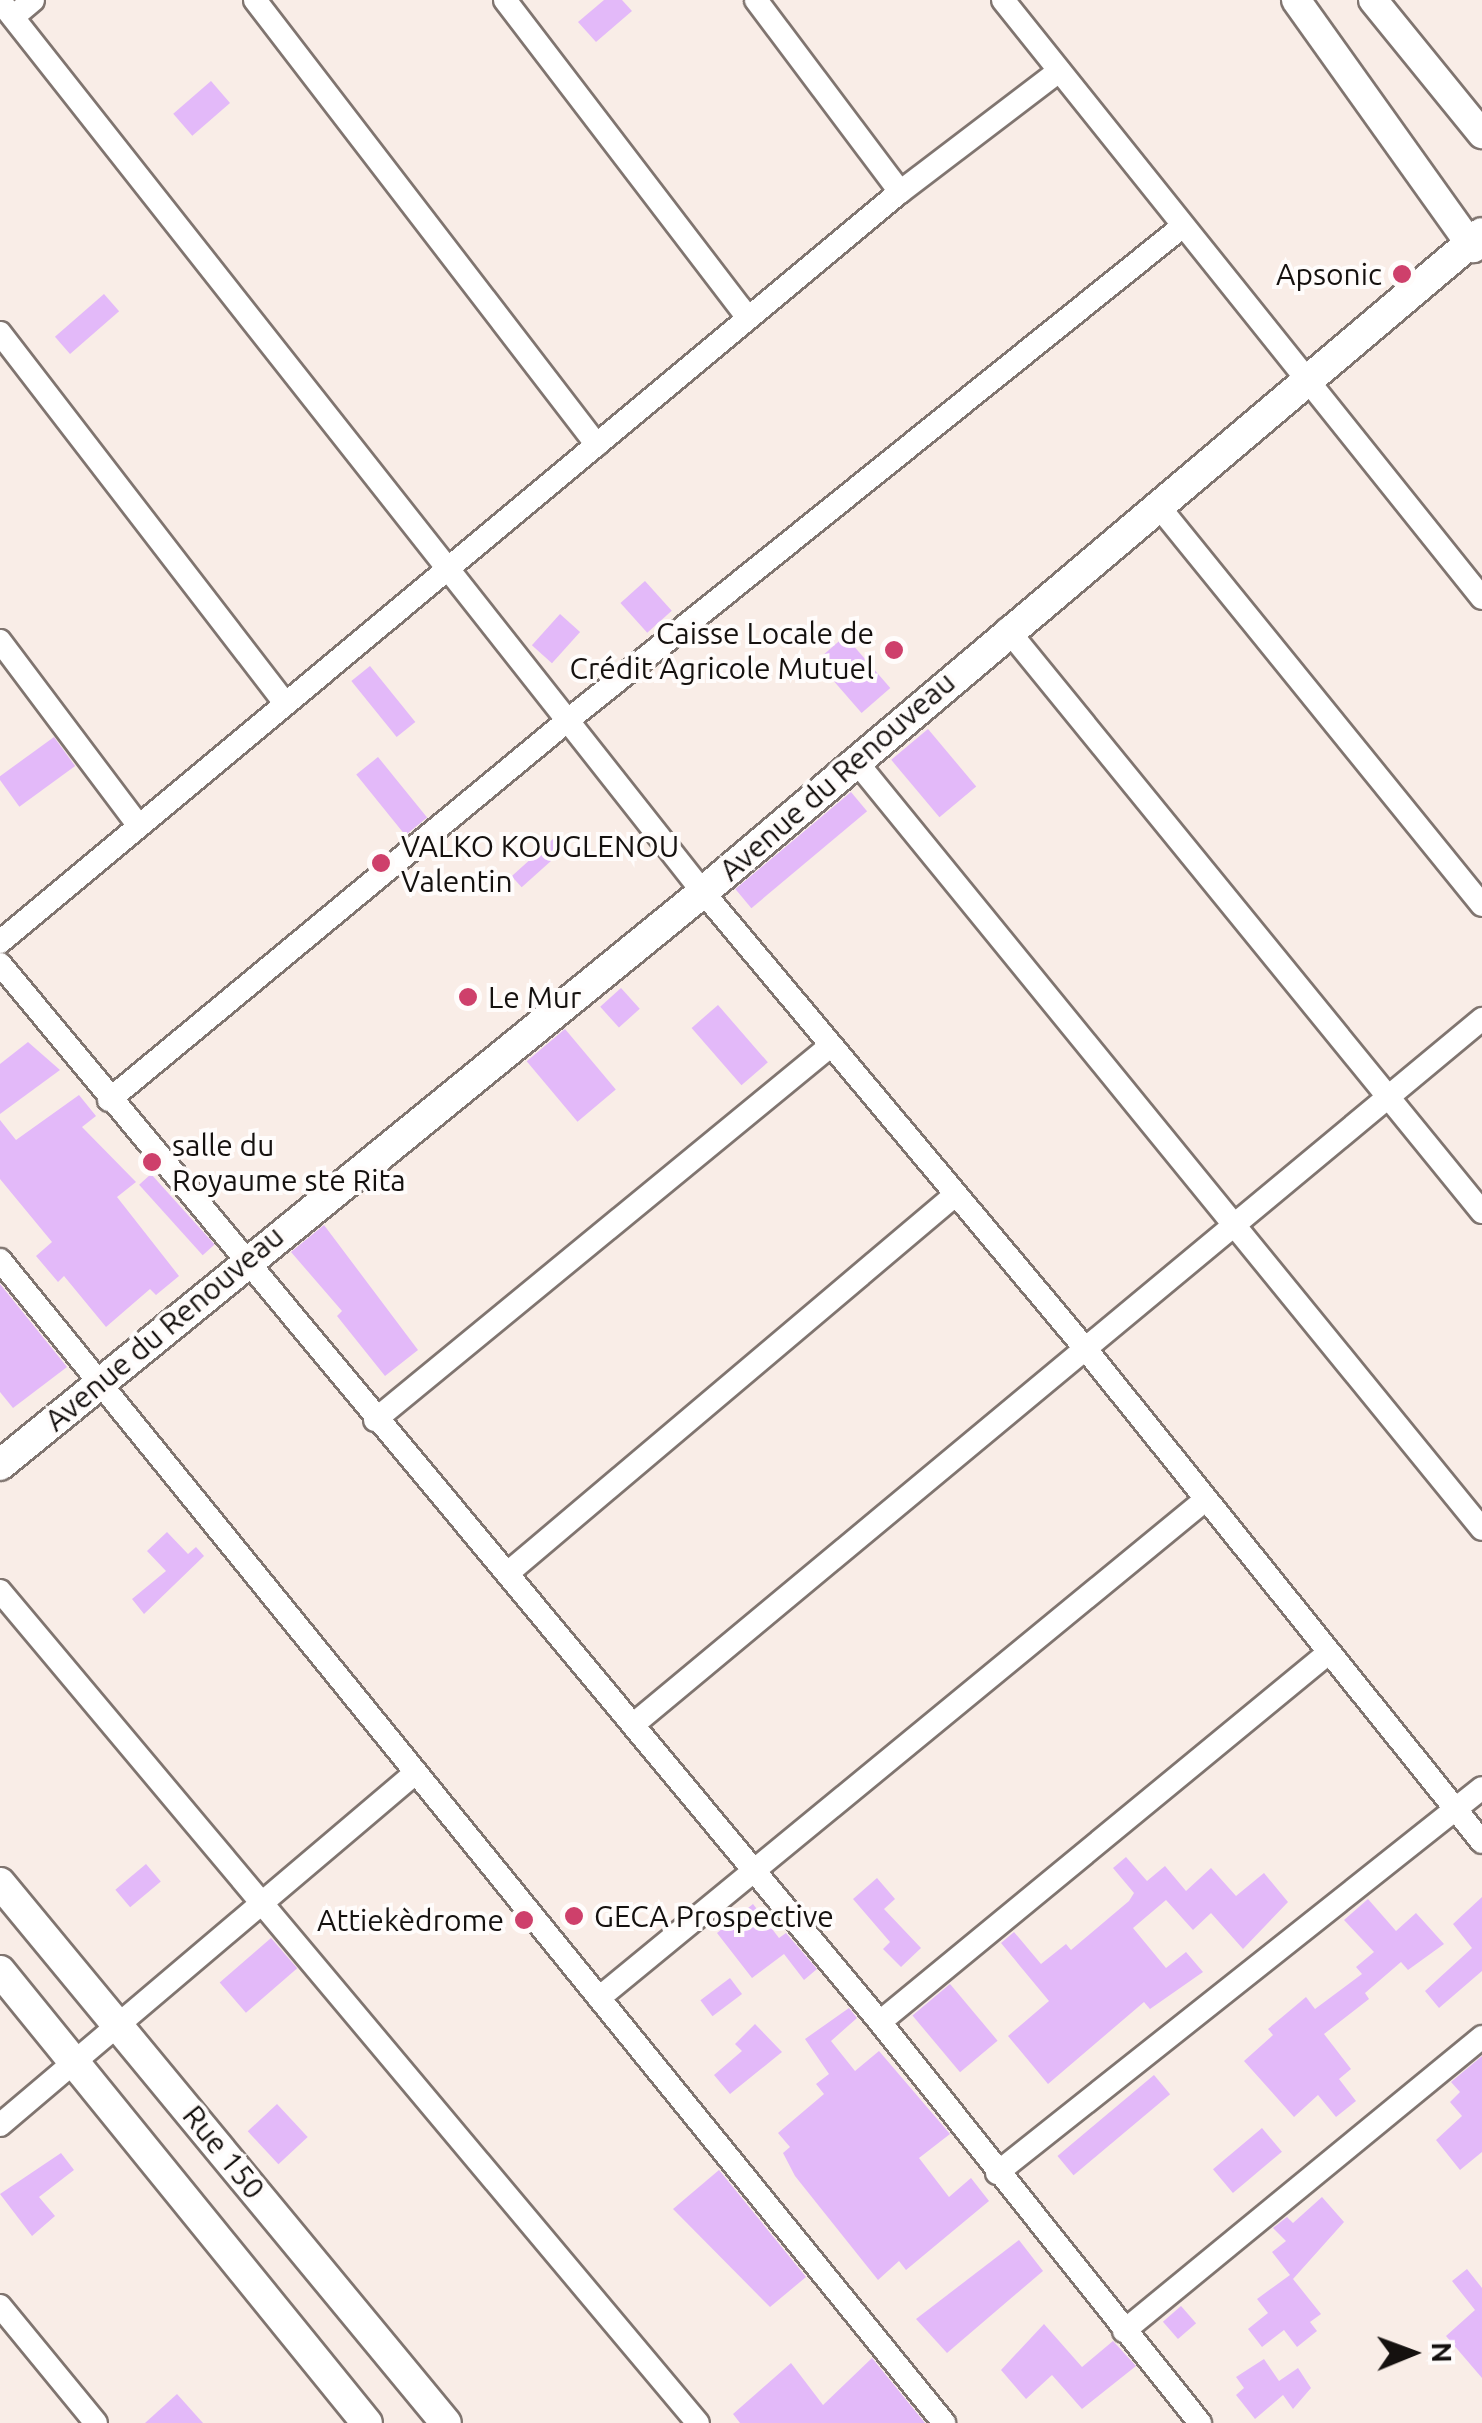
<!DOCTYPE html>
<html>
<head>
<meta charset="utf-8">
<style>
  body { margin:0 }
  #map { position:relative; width:1482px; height:2423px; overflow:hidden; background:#f9ede7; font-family:Ubuntu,sans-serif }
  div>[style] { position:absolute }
  .building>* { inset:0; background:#e3b9f9; transform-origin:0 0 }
  .roads { filter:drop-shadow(2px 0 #807570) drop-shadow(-2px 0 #807570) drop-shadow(0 2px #807570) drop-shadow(0 -2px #807570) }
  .minor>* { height:22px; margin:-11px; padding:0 11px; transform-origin:11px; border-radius:11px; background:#fff }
  .tertiary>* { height:28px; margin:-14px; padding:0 14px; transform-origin:14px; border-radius:14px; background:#fff }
  .secondary>* { height:30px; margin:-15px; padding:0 15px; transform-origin:15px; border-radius:15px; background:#fff }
  .dots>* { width:28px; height:28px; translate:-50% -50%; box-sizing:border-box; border:5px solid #fffcfb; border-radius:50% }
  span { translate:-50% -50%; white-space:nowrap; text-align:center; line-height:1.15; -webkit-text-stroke:8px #fffcfb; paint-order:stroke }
  .poi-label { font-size:30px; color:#15110f }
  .right { translate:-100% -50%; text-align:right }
  .left { translate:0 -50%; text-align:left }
  .street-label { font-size:30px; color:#15110f }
  .north { position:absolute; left:1362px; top:2303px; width:100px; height:100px; -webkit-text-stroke:8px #fffcfb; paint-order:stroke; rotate:89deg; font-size:28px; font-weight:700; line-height:40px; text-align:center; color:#15110f }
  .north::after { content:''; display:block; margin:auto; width:35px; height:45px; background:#15110f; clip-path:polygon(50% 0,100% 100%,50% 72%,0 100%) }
</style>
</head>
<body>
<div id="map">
  <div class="building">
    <i style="clip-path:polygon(604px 0,622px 0,632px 11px,596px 42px,578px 22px)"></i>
    <i style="left:211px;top:81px;width:29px;height:50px;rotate:49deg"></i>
    <i style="left:104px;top:294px;width:23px;height:65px;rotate:49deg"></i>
    <i style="left:645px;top:581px;width:40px;height:33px;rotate:48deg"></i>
    <i style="left:560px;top:614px;width:27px;height:42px;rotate:42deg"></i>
    <i style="left:845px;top:636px;width:69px;height:38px;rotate:49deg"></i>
    <i style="left:370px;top:666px;width:72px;height:24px;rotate:51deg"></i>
    <i style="left:928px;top:729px;width:75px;height:48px;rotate:50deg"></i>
    <i style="left:54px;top:737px;width:36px;height:69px;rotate:54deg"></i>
    <i style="left:378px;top:757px;width:78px;height:28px;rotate:51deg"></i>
    <i style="left:851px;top:792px;width:25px;height:151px;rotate:50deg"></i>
    <i style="left:554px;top:838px;width:15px;height:57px;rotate:48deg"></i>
    <i style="left:621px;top:988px;width:28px;height:28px;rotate:48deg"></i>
    <i style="left:718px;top:1005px;width:76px;height:35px;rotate:49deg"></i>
    <i style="left:565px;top:1029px;width:79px;height:50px;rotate:50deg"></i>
    <i style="clip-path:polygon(28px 1042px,60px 1070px,0 1114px,0 1064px)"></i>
    <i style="clip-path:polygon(79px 1095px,96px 1116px,82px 1127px,136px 1182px,117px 1197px,179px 1276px,156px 1295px,150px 1289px,106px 1327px,64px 1276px,58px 1282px,36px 1256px,52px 1242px,0 1179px,0 1120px,16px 1140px)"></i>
    <i style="left:151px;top:1174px;width:95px;height:16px;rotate:48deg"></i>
    <i style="clip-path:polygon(324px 1225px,418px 1350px,385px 1376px,337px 1316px,342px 1311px,291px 1252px)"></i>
    <i style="clip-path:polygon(0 1284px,67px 1367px,13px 1408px,0 1392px)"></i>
    <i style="clip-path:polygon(167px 1532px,188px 1554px,196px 1547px,204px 1556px,144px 1614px,132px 1599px,166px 1571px,147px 1551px)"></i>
    <i style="clip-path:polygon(1126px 1857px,1147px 1881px,1165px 1866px,1186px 1891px,1211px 1868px,1236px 1896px,1264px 1873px,1288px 1902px,1243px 1949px,1211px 1913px,1193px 1930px,1166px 1900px,1133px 1928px,1166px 1968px,1186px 1952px,1203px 1972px,1150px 2009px,1144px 2002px,1048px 2084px,1008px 2036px,1049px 2001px,1001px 1943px,1014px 1932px,1041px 1964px,1066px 1944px,1071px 1950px,1129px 1901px,1134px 1893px,1113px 1868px)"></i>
    <i style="left:146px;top:1864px;width:23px;height:40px;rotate:50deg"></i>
    <i style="clip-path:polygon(877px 1878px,895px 1899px,884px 1909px,921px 1948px,901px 1967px,883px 1949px,890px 1942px,853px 1899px)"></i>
    <i style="clip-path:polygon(1482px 1897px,1482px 1971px,1439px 2008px,1425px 1991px,1472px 1948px,1453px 1924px)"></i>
    <i style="clip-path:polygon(1368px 1899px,1396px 1931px,1416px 1913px,1444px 1944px,1408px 1970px,1401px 1962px,1365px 1993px,1369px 1999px,1324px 2034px,1351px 2069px,1339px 2079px,1356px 2101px,1336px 2117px,1318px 2095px,1294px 2117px,1244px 2061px,1273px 2035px,1268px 2029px,1306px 1997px,1315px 2009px,1362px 1974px,1356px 1967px,1374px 1952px,1344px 1920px)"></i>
    <i style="clip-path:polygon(753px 1904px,779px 1938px,786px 1933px,817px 1969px,804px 1980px,784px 1954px,752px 1978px,717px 1933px)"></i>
    <i style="left:271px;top:1938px;width:40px;height:68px;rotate:49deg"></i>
    <i style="left:730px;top:1978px;width:20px;height:37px;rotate:53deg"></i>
    <i style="left:950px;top:1984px;width:74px;height:49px;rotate:50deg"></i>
    <i style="clip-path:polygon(849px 2008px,857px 2018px,831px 2041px,855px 2071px,879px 2051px,950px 2134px,919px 2158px,949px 2197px,971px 2178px,989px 2201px,906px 2270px,899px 2261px,878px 2280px,795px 2176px,783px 2153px,790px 2147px,778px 2133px,824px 2094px,816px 2084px,829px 2074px,805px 2039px)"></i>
    <i style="clip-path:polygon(755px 2024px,782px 2052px,730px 2094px,714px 2075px,742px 2051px,735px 2044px)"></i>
    <i style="clip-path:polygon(1482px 2056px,1482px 2152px,1460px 2170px,1436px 2140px,1462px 2116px,1450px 2102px,1460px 2092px,1451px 2082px)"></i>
    <i style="left:1154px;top:2075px;width:25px;height:126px;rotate:50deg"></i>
    <i style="left:277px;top:2104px;width:45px;height:40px;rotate:47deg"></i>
    <i style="left:1262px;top:2128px;width:31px;height:64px;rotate:50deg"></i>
    <i style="clip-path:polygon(61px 2153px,74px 2170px,39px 2197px,55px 2216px,32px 2236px,0 2194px)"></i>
    <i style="clip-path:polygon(719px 2170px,806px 2277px,770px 2307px,673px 2209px)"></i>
    <i style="clip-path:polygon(1322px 2197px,1344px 2222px,1293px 2279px,1321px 2314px,1310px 2322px,1317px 2331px,1297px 2347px,1284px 2330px,1262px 2347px,1248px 2329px,1268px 2313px,1257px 2299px,1290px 2275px,1272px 2252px,1286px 2241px,1273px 2228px,1287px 2217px,1293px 2223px)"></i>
    <i style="clip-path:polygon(1019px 2240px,1043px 2271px,947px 2353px,916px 2319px)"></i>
    <i style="clip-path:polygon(1467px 2269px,1482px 2288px,1482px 2378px,1446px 2336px,1475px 2310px,1452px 2281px)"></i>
    <i style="left:1181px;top:2306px;width:23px;height:24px;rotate:49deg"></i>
    <i style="clip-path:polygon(1044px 2324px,1082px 2367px,1113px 2341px,1136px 2366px,1082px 2409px,1052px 2375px,1026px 2399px,1001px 2370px)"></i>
    <i style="clip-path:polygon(872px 2358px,925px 2423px,740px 2423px,733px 2414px,791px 2363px,823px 2405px)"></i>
    <i style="clip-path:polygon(1264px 2359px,1279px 2381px,1298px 2368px,1311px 2388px,1293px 2409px,1283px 2395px,1255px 2419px,1236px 2395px,1244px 2388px,1236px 2377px)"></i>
    <i style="clip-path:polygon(177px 2394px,203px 2423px,145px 2423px)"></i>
  </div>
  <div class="roads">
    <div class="minor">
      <i style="left:255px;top:0;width:561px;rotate:52.46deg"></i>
      <i style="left:505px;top:0;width:400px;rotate:52.6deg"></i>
      <i style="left:756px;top:0;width:240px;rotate:53.1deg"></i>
      <i style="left:1003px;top:0;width:766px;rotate:51.31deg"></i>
      <i style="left:0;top:1px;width:1135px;rotate:51.73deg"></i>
      <i style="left:703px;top:892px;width:593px;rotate:50.06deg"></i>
      <i style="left:1084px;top:1347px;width:635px;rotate:51.2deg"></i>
      <i style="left:13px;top:17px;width:26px;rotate:-40deg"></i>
      <i style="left:0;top:333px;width:466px;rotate:52.4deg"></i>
      <i style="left:1160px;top:508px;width:511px;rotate:50.96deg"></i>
      <i style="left:1007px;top:629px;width:752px;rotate:50.83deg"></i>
      <i style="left:0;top:641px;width:231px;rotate:53.1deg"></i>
      <i style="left:855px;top:760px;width:992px;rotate:50.81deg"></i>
      <i style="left:0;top:942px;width:1172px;rotate:-39.81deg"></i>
      <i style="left:900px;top:192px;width:200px;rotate:-37.3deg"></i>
      <i style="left:0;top:964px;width:1376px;rotate:50.25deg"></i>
      <i style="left:880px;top:2022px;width:513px;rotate:51.41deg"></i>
      <i style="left:109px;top:1100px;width:594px;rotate:-39.61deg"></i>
      <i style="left:567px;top:721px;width:790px;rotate:-38.78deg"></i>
      <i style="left:0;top:1260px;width:1498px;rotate:50.93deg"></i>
      <i style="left:375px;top:1420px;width:588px;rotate:-39.41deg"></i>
      <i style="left:509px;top:1572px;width:583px;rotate:-40.2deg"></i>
      <i style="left:0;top:1591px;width:1086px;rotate:50.01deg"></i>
      <i style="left:634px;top:1724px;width:1103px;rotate:-39.74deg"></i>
      <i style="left:599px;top:1998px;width:784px;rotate:-39.41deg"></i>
      <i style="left:880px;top:2022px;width:579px;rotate:-39.46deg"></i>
      <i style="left:0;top:2125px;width:541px;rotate:-40.28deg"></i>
      <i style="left:997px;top:2173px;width:619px;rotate:-38.44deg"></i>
      <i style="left:0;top:2306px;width:151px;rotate:50.6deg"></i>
      <i style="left:1124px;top:2331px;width:463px;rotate:-39.4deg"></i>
    </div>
    <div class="tertiary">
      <i style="left:1296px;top:0;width:305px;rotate:54.5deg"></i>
      <i style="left:1373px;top:0;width:173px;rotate:50.9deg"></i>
    </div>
    <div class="secondary">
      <i style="left:0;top:1465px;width:907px;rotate:-39.18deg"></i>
      <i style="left:703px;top:892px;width:1020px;rotate:-40.23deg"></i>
      <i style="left:0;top:1883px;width:700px;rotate:50.45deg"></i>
      <i style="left:0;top:1971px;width:582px;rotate:50.93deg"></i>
    </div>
  </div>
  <div class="dots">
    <i style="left:1402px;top:274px;background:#ce406b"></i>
    <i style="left:894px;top:650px;background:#ce406b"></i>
    <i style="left:381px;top:863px;background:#ce406b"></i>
    <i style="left:468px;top:997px;background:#ce406b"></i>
    <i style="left:152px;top:1162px;background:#ce406b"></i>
    <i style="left:574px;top:1916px;background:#ce406b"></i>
    <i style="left:524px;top:1920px;background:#ce406b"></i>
  </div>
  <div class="poi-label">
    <span class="right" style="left:1382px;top:274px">Apsonic</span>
    <span class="right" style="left:874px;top:650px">Caisse Locale de<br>Crédit Agricole Mutuel</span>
    <span class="left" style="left:401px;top:863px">VALKO KOUGLENOU<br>Valentin</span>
    <span class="left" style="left:488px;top:997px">Le Mur</span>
    <span class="left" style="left:172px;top:1162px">salle du<br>Royaume ste Rita</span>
    <span class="left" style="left:594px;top:1916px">GECA Prospective</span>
    <span class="right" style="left:504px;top:1920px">Attiekèdrome</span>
  </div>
  <div class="street-label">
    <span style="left:837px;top:776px;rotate:-41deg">Avenue du Renouveau</span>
    <span style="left:164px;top:1328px;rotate:-40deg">Avenue du Renouveau</span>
    <span style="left:224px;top:2152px;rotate:51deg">Rue 150</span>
  </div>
  <div class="north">N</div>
</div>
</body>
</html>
